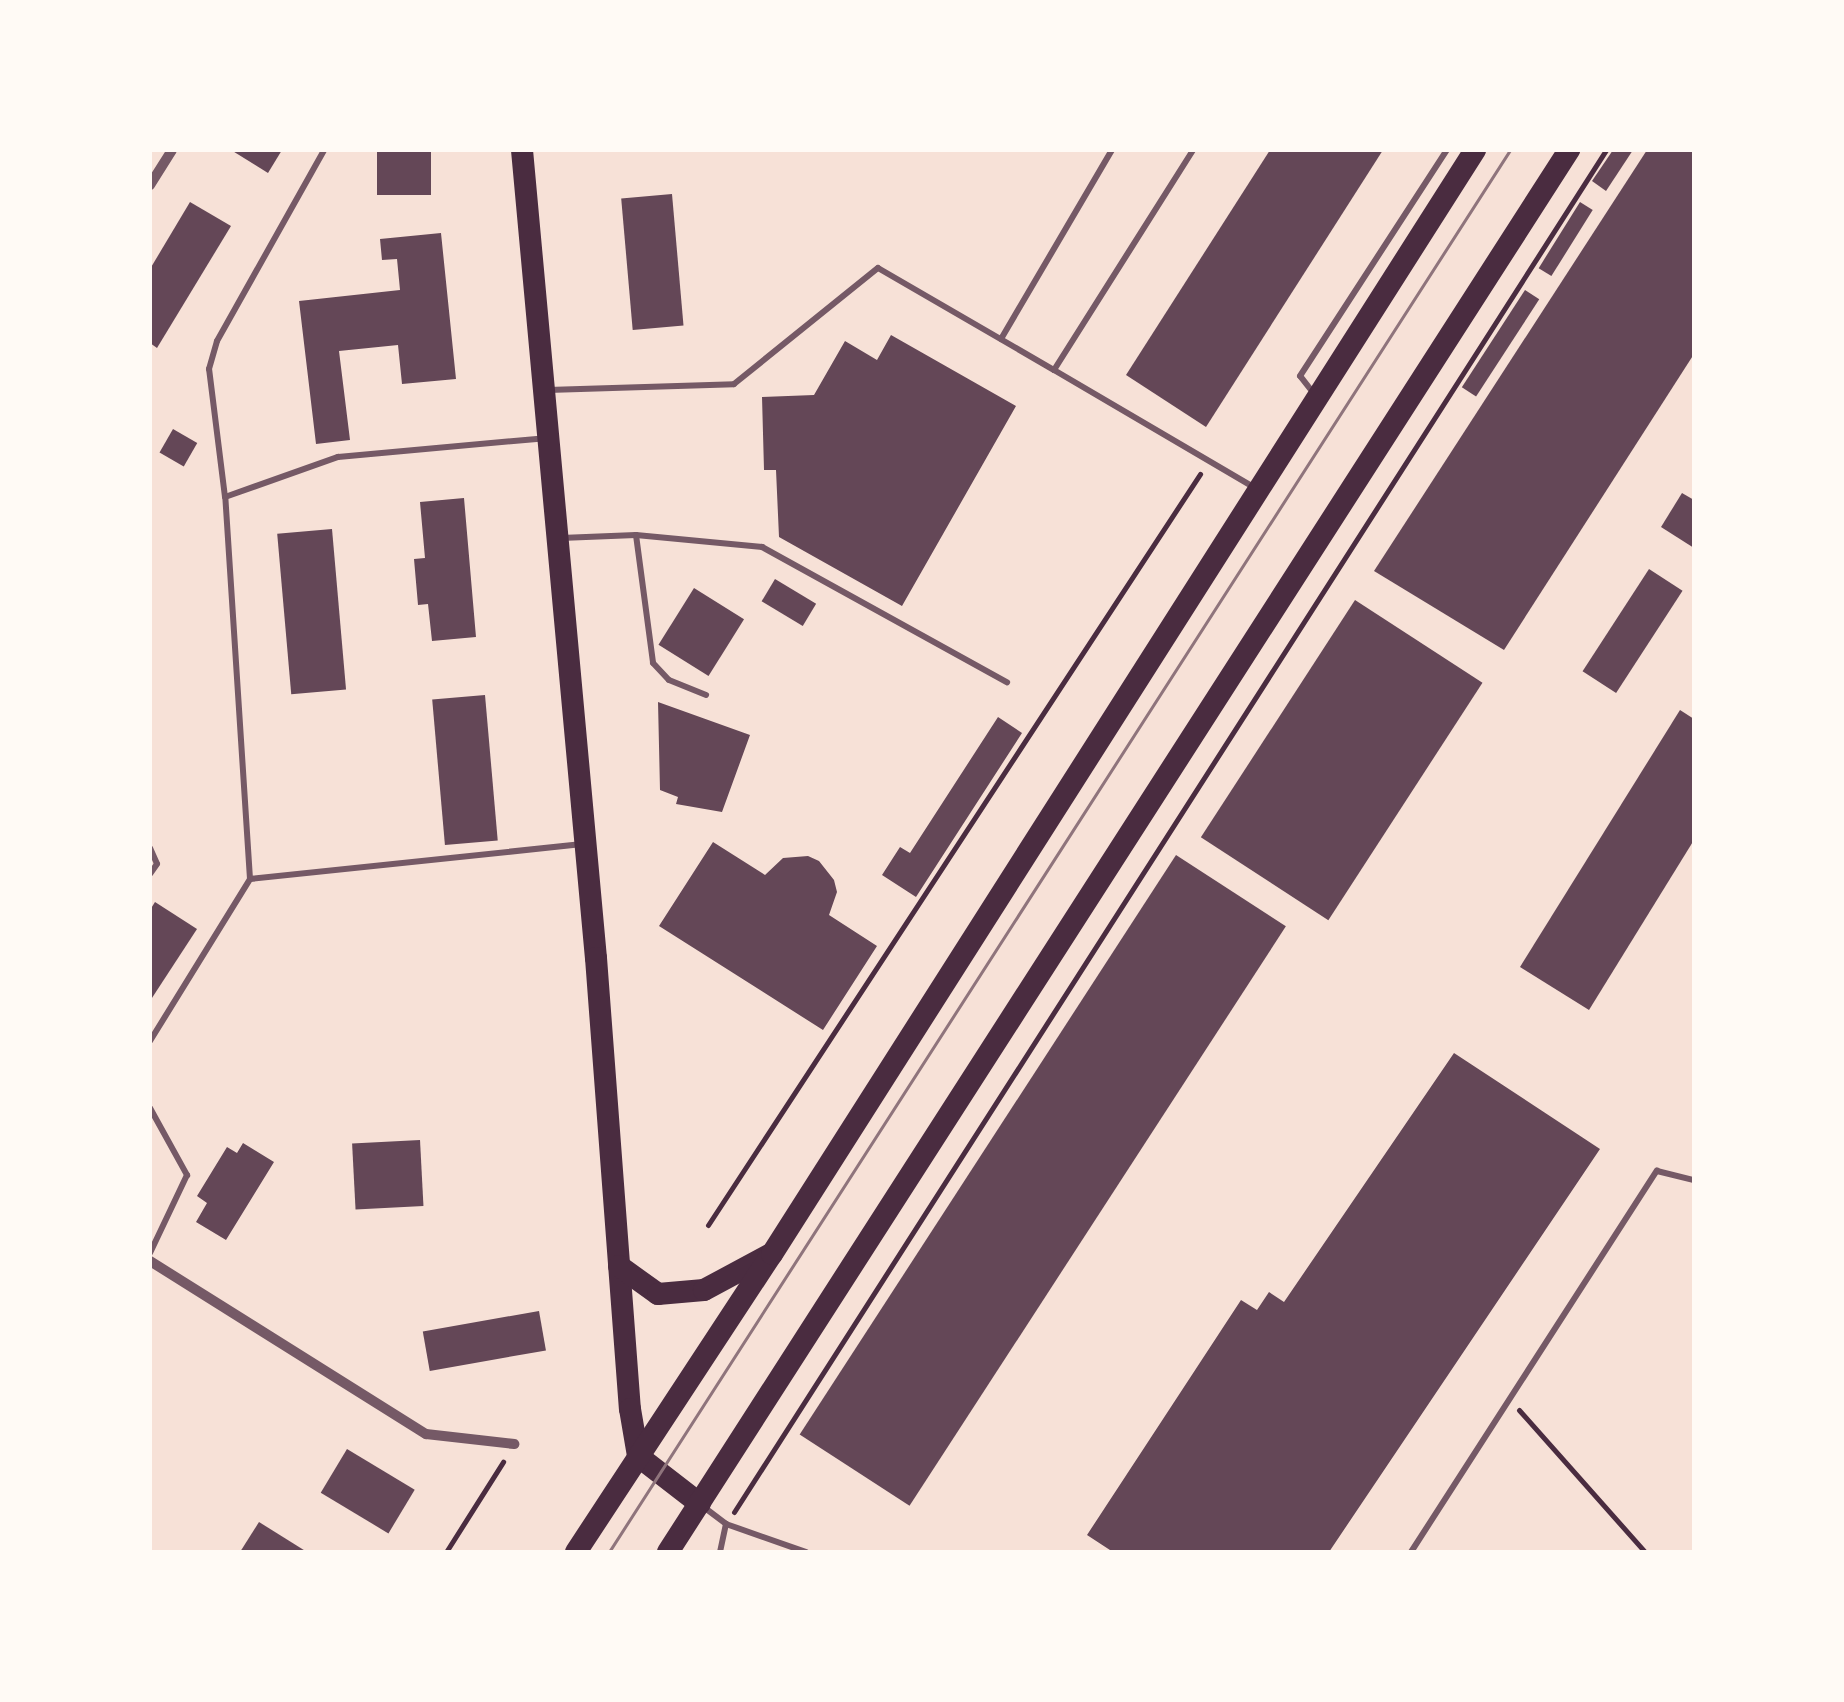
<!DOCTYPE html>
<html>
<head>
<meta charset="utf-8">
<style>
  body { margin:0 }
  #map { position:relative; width:1844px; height:1702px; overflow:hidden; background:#f7e1d7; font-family:Barlow,sans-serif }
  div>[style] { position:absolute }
  .building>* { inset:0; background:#644757; transform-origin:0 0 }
  .path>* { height:5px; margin:-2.5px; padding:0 2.5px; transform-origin:2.5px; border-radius:2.5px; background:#4a2c40 }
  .service>* { height:6px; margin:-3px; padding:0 3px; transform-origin:3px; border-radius:3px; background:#755966 }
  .minor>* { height:10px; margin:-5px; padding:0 5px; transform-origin:5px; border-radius:5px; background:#755966 }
  .primary>* { height:22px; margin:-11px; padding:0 11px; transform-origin:11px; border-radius:11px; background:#4a2c40 }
  .trunk>* { height:22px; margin:-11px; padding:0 11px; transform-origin:11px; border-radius:11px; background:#4a2c40 }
  .tram>* { height:2.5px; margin:-1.25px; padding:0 1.25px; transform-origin:1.25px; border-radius:1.25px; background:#8f747c }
  span { translate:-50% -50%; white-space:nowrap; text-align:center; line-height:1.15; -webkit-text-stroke:10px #fffaf5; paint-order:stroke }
  .frame { position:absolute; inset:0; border:152px solid #fffaf5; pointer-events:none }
</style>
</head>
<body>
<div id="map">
  <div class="building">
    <i style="clip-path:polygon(231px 150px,282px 150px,268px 173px)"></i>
    <i style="left:377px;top:150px;width:54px;height:45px"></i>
    <i style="clip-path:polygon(1270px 150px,1383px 150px,1206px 427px,1126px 375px)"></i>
    <i style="clip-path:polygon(1613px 150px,1633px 150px,1606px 191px,1592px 181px)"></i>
    <i style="clip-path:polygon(1647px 150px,1694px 150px,1694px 354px,1504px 650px,1374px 571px)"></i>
    <i style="left:672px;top:194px;width:132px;height:51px;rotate:85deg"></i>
    <i style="clip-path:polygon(190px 202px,231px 226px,157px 348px,150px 343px,150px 269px)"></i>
    <i style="left:1580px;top:202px;width:15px;height:78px;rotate:32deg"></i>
    <i style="clip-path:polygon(441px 233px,456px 379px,402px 384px,398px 345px,339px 351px,350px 440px,316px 444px,299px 301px,400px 290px,397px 259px,382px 260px,380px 239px)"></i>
    <i style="left:1525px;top:290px;width:17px;height:116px;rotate:33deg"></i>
    <i style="clip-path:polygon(891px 335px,1016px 406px,902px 606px,779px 537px,776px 470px,764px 470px,762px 397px,814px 395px,845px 341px,877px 360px)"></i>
    <i style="left:173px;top:429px;width:28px;height:27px;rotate:30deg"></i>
    <i style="clip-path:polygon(1682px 493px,1694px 500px,1694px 548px,1661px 527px)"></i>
    <i style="clip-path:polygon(464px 498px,476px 637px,432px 641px,428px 604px,418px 605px,414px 559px,425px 558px,420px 502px)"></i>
    <i style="left:332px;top:529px;width:161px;height:55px;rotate:85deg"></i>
    <i style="left:1649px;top:569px;width:40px;height:122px;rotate:33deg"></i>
    <i style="left:775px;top:579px;width:48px;height:26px;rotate:31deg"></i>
    <i style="left:694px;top:588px;width:59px;height:67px;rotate:32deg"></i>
    <i style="left:1355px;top:600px;width:152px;height:283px;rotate:33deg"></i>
    <i style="left:485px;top:695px;width:146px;height:53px;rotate:85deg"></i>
    <i style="clip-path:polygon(658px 702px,750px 735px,722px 812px,676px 804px,678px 797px,660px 790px)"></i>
    <i style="clip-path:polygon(1680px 710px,1694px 719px,1694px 840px,1589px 1010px,1520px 967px)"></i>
    <i style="clip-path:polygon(998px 717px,1022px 733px,916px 897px,882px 875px,900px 847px,910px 853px)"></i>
    <i style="clip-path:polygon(713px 842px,765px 875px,783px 858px,808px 856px,819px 861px,834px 880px,837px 892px,829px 915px,877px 946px,823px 1030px,659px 926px)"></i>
    <i style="left:1176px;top:855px;width:131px;height:691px;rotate:33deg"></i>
    <i style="clip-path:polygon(155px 902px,197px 929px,150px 1001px,150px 910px)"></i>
    <i style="clip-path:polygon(1454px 1053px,1600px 1149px,1329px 1552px,1113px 1552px,1087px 1535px,1241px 1300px,1257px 1310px,1269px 1292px,1284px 1302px)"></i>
    <i style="left:420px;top:1140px;width:66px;height:68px;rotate:87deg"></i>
    <i style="clip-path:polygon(243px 1143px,274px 1162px,226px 1240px,196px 1222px,207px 1203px,197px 1196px,227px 1147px,237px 1153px)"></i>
    <i style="left:539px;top:1311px;width:40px;height:118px;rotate:80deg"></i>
    <i style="left:347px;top:1449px;width:79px;height:51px;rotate:31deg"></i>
    <i style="clip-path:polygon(259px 1522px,307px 1552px,240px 1552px)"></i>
  </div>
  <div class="path">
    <i style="left:708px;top:1225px;width:898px;rotate:-56.77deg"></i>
    <i style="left:1519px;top:1410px;width:190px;rotate:48.4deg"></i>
    <i style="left:734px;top:1512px;width:1617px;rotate:-57.37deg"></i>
    <i style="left:446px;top:1552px;width:107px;rotate:-57.7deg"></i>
  </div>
  <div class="service">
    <i style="left:1001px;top:339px;width:219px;rotate:-59.6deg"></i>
    <i style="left:1054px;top:370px;width:233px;rotate:30.4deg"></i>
    <i style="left:548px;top:390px;width:186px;rotate:-1.8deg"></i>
    <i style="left:734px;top:384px;width:185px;rotate:-38.9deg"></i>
    <i style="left:878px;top:268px;width:203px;rotate:30.1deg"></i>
    <i style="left:1054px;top:370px;width:260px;rotate:-57.7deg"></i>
    <i style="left:1315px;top:395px;width:24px;rotate:-128deg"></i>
    <i style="left:1300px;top:376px;width:270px;rotate:-57deg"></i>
    <i style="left:225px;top:497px;width:120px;rotate:-19.5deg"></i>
    <i style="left:338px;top:457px;width:208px;rotate:-5.2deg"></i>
    <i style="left:636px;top:535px;width:127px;rotate:5.4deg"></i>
    <i style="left:762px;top:547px;width:280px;rotate:28.9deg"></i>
    <i style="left:561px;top:538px;width:75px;rotate:-2.3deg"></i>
    <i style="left:636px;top:535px;width:129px;rotate:82.4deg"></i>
    <i style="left:653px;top:663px;width:23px;rotate:47deg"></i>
    <i style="left:669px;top:680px;width:40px;rotate:22deg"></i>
    <i style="left:150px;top:848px;width:17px;rotate:66deg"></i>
    <i style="left:157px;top:864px;width:12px;rotate:125deg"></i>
    <i style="left:250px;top:879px;width:334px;rotate:-6deg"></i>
    <i style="left:150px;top:1041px;width:190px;rotate:-58.3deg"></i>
    <i style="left:250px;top:879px;width:383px;rotate:-93.7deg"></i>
    <i style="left:225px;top:497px;width:129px;rotate:-97.1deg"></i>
    <i style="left:209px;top:369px;width:29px;rotate:-74deg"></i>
    <i style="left:217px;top:341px;width:219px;rotate:-60.7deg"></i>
    <i style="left:150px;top:1108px;width:77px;rotate:61.1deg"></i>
    <i style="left:187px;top:1175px;width:86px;rotate:115.4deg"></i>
    <i style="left:705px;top:1508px;width:26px;rotate:37deg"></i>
    <i style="left:726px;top:1524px;width:85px;rotate:19.3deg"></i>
    <i style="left:720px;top:1552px;width:29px;rotate:-78deg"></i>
    <i style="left:1411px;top:1552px;width:454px;rotate:-57.2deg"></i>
    <i style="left:1657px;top:1171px;width:38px;rotate:14deg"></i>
  </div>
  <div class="minor">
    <i style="left:150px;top:185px;width:41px;rotate:-57.8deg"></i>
    <i style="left:150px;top:1261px;width:326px;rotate:32.1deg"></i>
    <i style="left:426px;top:1434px;width:89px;rotate:6.5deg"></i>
  </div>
  <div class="primary">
    <i style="left:522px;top:150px;width:811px;rotate:84.77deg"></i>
    <i style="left:596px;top:958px;width:452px;rotate:85.7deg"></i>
    <i style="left:630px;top:1409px;width:48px;rotate:80.3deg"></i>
    <i style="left:638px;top:1456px;width:78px;rotate:37.7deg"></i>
  </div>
  <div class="trunk">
    <i style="left:619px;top:1266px;width:48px;rotate:35.7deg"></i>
    <i style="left:658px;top:1294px;width:46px;rotate:-5deg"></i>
    <i style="left:704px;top:1290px;width:74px;rotate:-28.3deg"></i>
    <i style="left:576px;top:1552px;width:357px;rotate:-56.7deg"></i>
    <i style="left:772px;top:1254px;width:1309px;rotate:-57.51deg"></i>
    <i style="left:668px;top:1552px;width:1667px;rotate:-57.27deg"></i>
  </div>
  <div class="tram">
    <i style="left:609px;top:1552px;width:1667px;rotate:-57.27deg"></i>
  </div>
  <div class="frame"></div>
</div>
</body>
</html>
